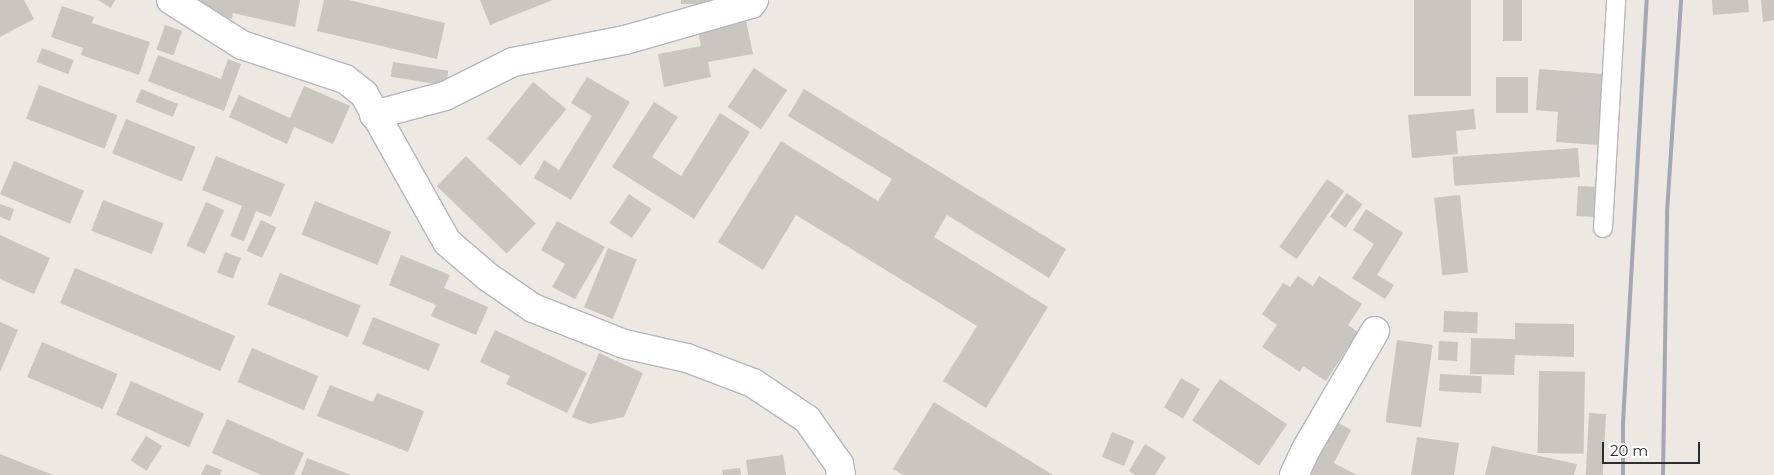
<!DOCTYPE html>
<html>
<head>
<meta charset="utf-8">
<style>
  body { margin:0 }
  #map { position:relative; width:1774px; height:475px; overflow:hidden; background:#ede8e1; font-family:Montserrat,sans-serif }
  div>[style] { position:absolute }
  .building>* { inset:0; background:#c9c6bf; transform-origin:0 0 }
  .roads { filter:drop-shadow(1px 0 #b4b7bf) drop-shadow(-1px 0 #b4b7bf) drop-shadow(0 1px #b4b7bf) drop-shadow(0 -1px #b4b7bf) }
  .service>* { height:18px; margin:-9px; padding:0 9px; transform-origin:9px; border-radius:9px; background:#fff }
  .minor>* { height:28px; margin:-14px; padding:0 14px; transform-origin:14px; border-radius:14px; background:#fff }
  .rail>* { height:4px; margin:-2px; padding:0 2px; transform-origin:2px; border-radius:2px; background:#a4a7b5 }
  span { translate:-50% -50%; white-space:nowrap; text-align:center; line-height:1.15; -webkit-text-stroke:4px #fff; paint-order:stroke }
  .scale { position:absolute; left:1602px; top:442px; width:98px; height:22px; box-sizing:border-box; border:2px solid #2d2d2d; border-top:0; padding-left:6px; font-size:15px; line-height:18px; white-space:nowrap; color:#2d2d2d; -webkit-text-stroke:4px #fff; paint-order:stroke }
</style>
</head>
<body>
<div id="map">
  <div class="building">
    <i style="clip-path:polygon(0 0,24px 0,34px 19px,0 37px)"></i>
    <i style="clip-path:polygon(98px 0,115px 0,111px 8px)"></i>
    <i style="clip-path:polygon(200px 0,300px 0,295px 27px,233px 13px,232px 19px,198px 11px)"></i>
    <i style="clip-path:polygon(324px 0,349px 0,445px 23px,437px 59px,317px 31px)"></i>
    <i style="clip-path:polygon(480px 0,553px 0,490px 25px)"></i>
    <i style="clip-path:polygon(681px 0,732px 0,716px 4px,681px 4px)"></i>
    <i style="left:1414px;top:0;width:57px;height:96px"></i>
    <i style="left:1503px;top:0;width:19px;height:41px"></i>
    <i style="clip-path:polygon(1712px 0,1748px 0,1749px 12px,1713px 15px)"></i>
    <i style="clip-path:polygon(1761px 0,1774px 0,1774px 20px,1763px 22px)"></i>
    <i style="clip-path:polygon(62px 6px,94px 17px,92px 23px,150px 42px,139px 75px,81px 55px,83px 48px,51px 37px)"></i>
    <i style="clip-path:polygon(745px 16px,753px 54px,708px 62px,711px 77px,664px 87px,658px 54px,701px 46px,697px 26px)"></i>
    <i style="left:165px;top:25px;width:18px;height:26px;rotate:19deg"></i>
    <i style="left:42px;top:48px;width:34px;height:15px;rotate:21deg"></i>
    <i style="clip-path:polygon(158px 55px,221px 79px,228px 59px,241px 64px,224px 111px,148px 81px)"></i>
    <i style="left:393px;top:62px;width:56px;height:15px;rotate:9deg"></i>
    <i style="left:754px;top:68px;width:40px;height:47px;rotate:34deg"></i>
    <i style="clip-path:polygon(1539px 69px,1605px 74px,1599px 145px,1556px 142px,1558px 112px,1536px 110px)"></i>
    <i style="clip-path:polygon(587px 77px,630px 102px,571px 200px,534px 178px,544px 160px,559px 170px,592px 116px,571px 103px)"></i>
    <i style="left:1528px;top:77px;width:36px;height:32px;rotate:90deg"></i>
    <i style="left:533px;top:82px;width:43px;height:73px;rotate:39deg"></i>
    <i style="left:39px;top:85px;width:84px;height:36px;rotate:21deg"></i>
    <i style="clip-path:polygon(304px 86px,350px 106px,333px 144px,294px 127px,287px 144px,229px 117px,239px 95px,290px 118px)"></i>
    <i style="left:141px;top:89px;width:40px;height:14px;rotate:22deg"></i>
    <i style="clip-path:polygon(804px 89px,1066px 249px,1049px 278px,947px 215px,934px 237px,1048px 307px,986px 408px,943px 381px,977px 326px,796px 215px,763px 270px,718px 242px,781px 141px,878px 201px,892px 179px,788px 116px)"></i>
    <i style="clip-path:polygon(654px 102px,678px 117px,652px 157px,681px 176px,720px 113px,750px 132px,694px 219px,612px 167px)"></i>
    <i style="clip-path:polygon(1474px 109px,1476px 129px,1456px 131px,1458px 154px,1412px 158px,1408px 115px)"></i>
    <i style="left:126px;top:119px;width:75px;height:37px;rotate:22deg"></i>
    <i style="left:1578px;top:148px;width:29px;height:126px;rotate:86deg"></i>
    <i style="clip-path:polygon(216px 156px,285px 184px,271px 217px,256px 211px,244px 241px,230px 236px,242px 206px,202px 190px)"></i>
    <i style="left:466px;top:156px;width:97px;height:42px;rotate:44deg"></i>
    <i style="left:14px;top:161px;width:76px;height:36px;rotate:23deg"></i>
    <i style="left:1327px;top:179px;width:21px;height:83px;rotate:35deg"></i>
    <i style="left:1578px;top:186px;width:21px;height:30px;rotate:3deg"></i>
    <i style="left:1347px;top:193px;width:19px;height:29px;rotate:36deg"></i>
    <i style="left:629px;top:194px;width:27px;height:35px;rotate:34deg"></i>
    <i style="left:1460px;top:195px;width:78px;height:26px;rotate:84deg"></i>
    <i style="left:103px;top:200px;width:65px;height:33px;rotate:21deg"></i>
    <i style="left:315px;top:201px;width:82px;height:36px;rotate:22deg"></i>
    <i style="left:206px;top:202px;width:20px;height:48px;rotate:24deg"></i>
    <i style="clip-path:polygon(0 204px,14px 209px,10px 221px,0 217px)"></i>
    <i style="clip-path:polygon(1366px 209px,1403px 233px,1377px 275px,1394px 285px,1385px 299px,1352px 278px,1374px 244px,1353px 230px)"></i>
    <i style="left:261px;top:220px;width:17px;height:34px;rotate:25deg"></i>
    <i style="clip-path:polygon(557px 221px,605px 247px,575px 299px,552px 287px,565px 264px,541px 250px)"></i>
    <i style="clip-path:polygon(0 235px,50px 258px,34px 294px,0 279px)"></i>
    <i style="left:608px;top:248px;width:31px;height:64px;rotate:22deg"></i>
    <i style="left:225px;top:252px;width:17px;height:22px;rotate:21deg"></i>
    <i style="clip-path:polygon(401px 255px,450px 275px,444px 288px,488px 307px,476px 335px,431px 316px,436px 305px,389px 285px)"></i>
    <i style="left:75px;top:268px;width:174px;height:38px;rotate:23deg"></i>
    <i style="left:280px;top:273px;width:87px;height:34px;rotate:22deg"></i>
    <i style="clip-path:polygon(1298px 276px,1313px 286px,1319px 276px,1362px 304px,1348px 325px,1358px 332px,1326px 381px,1303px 366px,1300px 372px,1262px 347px,1277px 325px,1262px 314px,1283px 283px,1290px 287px)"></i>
    <i style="left:1444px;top:311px;width:34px;height:21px;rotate:2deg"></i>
    <i style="left:373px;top:317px;width:72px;height:29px;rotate:22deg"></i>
    <i style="clip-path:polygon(0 322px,18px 330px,0 372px)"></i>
    <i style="clip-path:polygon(1515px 323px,1574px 324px,1574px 357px,1515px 355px,1514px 375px,1470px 374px,1471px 338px,1515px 339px)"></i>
    <i style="clip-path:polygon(495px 330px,587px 373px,567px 413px,506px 384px,510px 376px,480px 362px)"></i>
    <i style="left:1397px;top:340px;width:36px;height:83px;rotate:8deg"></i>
    <i style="left:1439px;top:341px;width:19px;height:19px;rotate:3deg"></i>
    <i style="left:42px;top:342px;width:82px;height:38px;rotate:23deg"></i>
    <i style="left:252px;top:348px;width:72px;height:37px;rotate:23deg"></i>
    <i style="clip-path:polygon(599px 353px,643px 373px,624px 417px,590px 424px,572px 417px)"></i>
    <i style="left:1539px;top:371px;width:46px;height:82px;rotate:1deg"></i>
    <i style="left:1440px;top:374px;width:42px;height:17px;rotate:3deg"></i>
    <i style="left:1181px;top:378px;width:22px;height:34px;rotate:30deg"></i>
    <i style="left:1220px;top:379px;width:81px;height:50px;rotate:34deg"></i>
    <i style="left:131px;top:381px;width:80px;height:37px;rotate:24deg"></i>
    <i style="clip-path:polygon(330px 385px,373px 402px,377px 393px,424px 411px,408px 452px,317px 416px)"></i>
    <i style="clip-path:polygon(934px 402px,1053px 475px,903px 475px,893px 469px)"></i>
    <i style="left:1589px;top:413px;width:17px;height:62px;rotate:3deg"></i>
    <i style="clip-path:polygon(227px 419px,304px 453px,294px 475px,261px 475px,212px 453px)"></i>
    <i style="clip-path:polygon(1335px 421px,1351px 430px,1334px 463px,1357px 475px,1307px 475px)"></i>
    <i style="left:1112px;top:432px;width:24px;height:27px;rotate:22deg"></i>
    <i style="left:146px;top:436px;width:19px;height:29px;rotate:32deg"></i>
    <i style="clip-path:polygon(1417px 437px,1459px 443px,1454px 475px,1411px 475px)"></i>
    <i style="clip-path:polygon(1145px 444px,1166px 457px,1155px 475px,1135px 475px,1129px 471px)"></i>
    <i style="clip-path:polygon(1492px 446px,1577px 464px,1574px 475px,1485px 475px)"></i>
    <i style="clip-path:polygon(0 454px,53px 475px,0 475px)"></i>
    <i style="clip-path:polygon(783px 455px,786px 475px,748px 475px,746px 460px)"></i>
    <i style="clip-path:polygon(307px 458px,351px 475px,301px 475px)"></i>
    <i style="clip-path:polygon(206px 464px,222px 470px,220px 475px,201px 475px)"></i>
    <i style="clip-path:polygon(740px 468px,741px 475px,723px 475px,722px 470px)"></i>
  </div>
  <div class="roads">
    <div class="service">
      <i style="left:1603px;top:228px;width:228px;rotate:-86.7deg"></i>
    </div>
    <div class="minor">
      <i style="left:171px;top:0;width:84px;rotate:32.4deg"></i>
      <i style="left:242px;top:45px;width:108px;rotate:18.3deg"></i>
      <i style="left:345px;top:79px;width:24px;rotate:38deg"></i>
      <i style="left:364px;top:94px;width:170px;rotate:60.7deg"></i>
      <i style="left:447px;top:242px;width:54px;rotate:40.5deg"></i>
      <i style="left:488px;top:277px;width:55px;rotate:34.6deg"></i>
      <i style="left:533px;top:308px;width:98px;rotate:21.6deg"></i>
      <i style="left:624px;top:344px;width:65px;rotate:12.5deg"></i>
      <i style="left:687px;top:358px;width:71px;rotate:20.7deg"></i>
      <i style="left:753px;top:383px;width:65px;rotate:33.7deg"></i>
      <i style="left:807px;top:419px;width:55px;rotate:54.6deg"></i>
      <i style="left:839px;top:464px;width:11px;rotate:80deg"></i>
      <i style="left:374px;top:115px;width:73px;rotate:-15deg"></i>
      <i style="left:445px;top:96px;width:76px;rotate:-26.6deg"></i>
      <i style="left:513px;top:62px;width:114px;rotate:-11.1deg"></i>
      <i style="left:625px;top:40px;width:131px;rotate:-15.9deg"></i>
      <i style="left:751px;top:4px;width:5px;rotate:-53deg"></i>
      <i style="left:1294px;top:475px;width:26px;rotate:-65deg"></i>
      <i style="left:1305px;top:451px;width:139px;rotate:-59.7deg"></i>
    </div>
  </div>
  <div class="rail">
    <i style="left:1623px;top:475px;width:52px;rotate:-90deg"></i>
    <i style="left:1623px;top:423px;width:424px;rotate:-86.8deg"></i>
    <i style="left:1663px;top:475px;width:263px;rotate:-89.1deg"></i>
    <i style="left:1667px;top:212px;width:212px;rotate:-86.2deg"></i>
  </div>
  <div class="scale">20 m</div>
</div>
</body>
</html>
